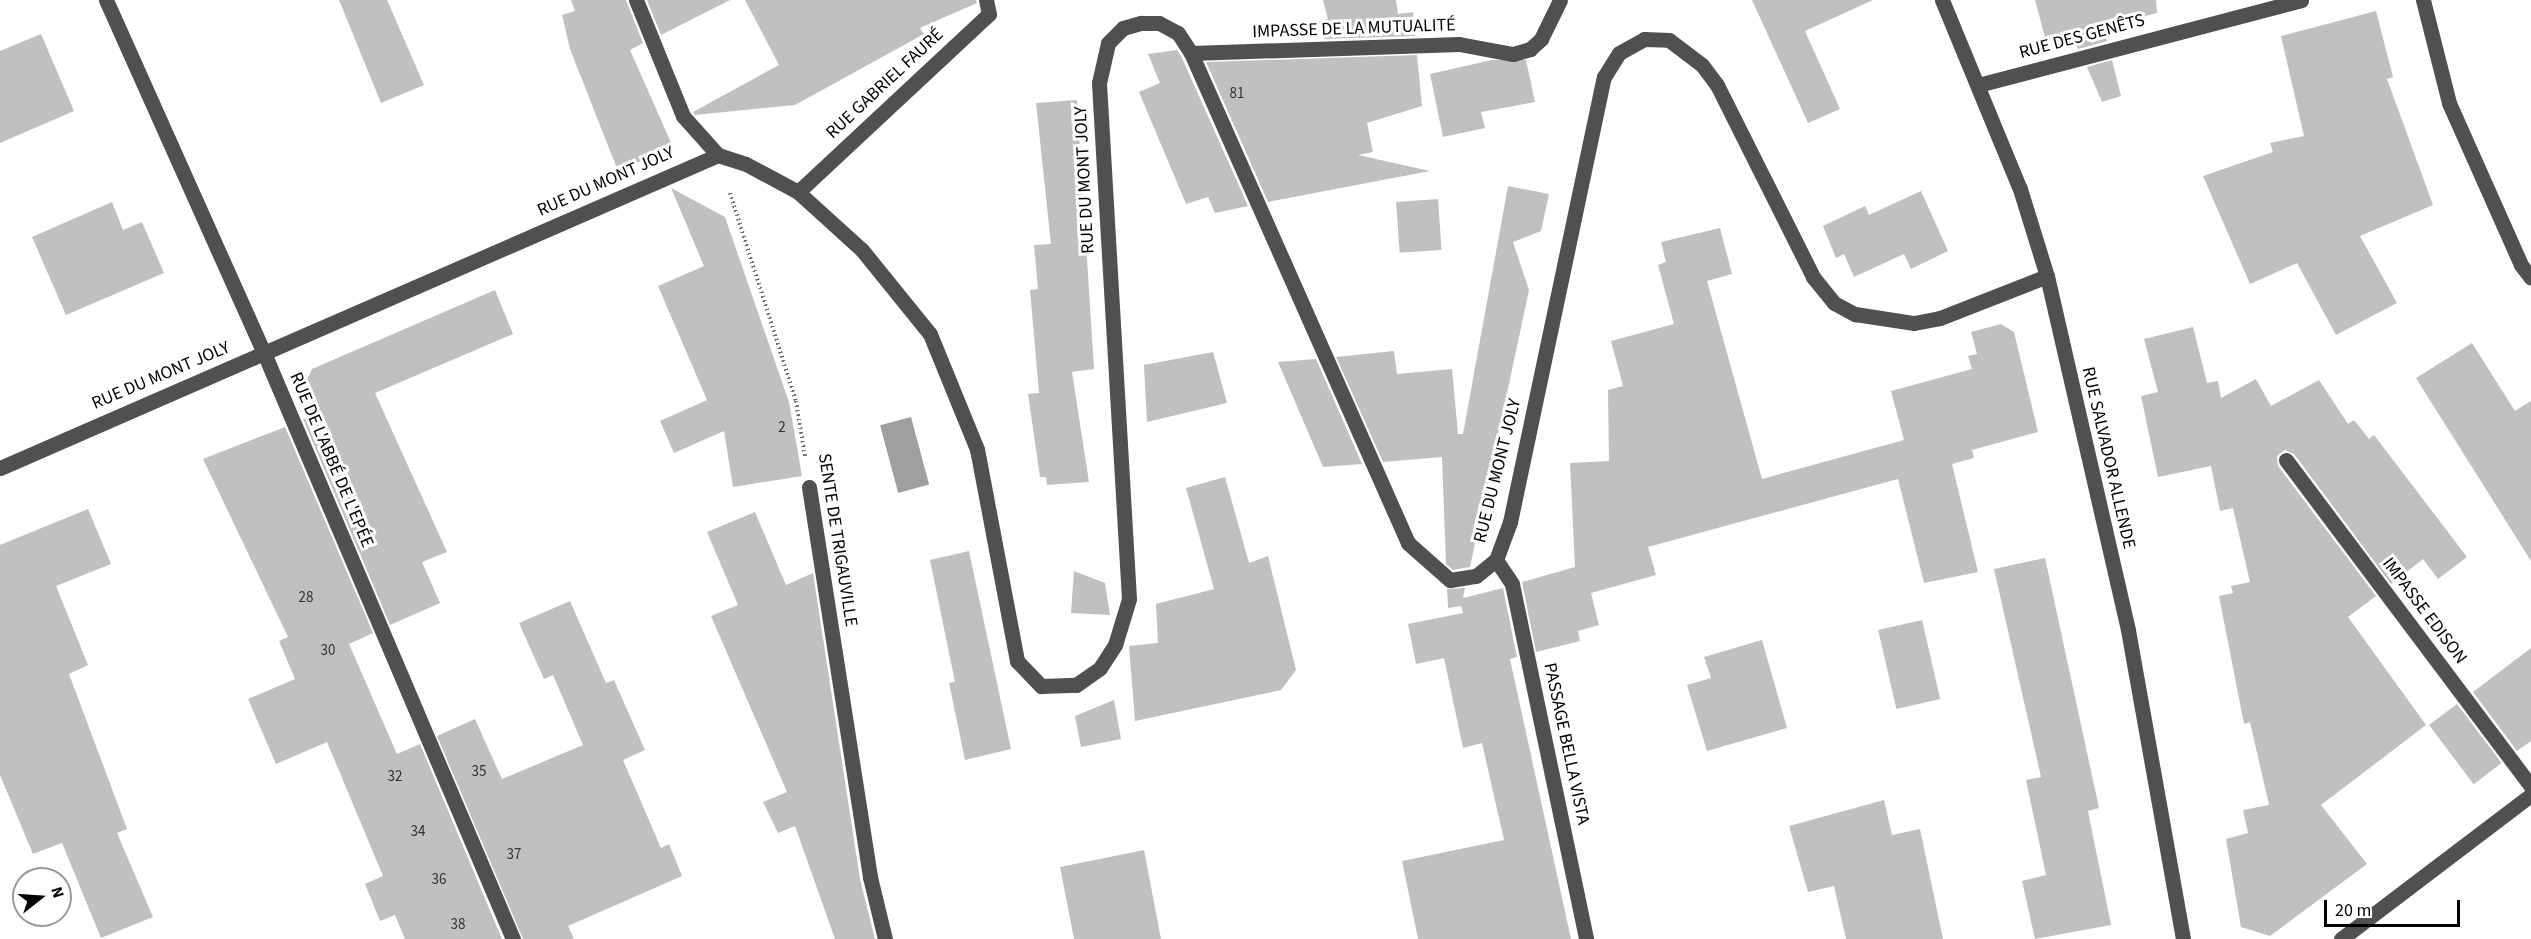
<!DOCTYPE html>
<html>
<head>
<meta charset="utf-8">
<style>
  body { margin:0 }
  #map { position:relative; width:2531px; height:939px; overflow:hidden; background:#fff; font-family:"Source Sans 3",sans-serif }
  div>[style] { position:absolute }
  .water>* { inset:0; background:#9e9e9e; transform-origin:0 0 }
  .building>* { inset:0; background:#c0c0c0; transform-origin:0 0 }
  .path>* { height:4px; margin-top:-2px; transform-origin:0; background:repeating-linear-gradient(90deg,#727272 0 1.5px,transparent 0 4.5px) }
  .minor>* { height:15px; margin:-7.5px; padding:0 7.5px; transform-origin:7.5px; border-radius:7.5px; background:#505050 }
  span { translate:-50% -50%; white-space:nowrap; text-align:center; line-height:1.15; -webkit-text-stroke:6px #fff; paint-order:stroke }
  .number-label { font-size:15px; color:#303030 }
  .number-label span { -webkit-text-stroke-width:0 }
  .street-label { font-size:18px; color:#000 }
  .north { position:absolute; left:12px; top:867px; width:60px; height:60px; box-sizing:border-box; background:#fff; border:2px solid #999; border-radius:50%; rotate:73deg; font-size:16px; font-weight:700; line-height:24px; text-align:center; color:#000 }
  .north::after { content:''; display:block; margin:auto; width:21px; height:27px; background:#000; clip-path:polygon(50% 0,100% 100%,50% 72%,0 100%) }
  .scale { position:absolute; left:2324px; top:900px; width:136px; height:27px; box-sizing:border-box; border:3px solid #000; border-top:0; padding-left:8px; font-size:18px; line-height:21px; white-space:nowrap; color:#000; -webkit-text-stroke:4px #fff; paint-order:stroke }
</style>
</head>
<body>
<div id="map">
  <div class="water">
    <i style="left:911px;top:417px;width:70px;height:32px;rotate:75deg"></i>
  </div>
  <div class="building">
    <i style="clip-path:polygon(339px 0,387px 0,424px 85px,381px 103px)"></i>
    <i style="clip-path:polygon(571px 0,626px 0,643px 43px,630px 50px,673px 147px,618px 171px,570px 49px,562px 15px,575px 11px)"></i>
    <i style="clip-path:polygon(647px 0,730px 0,661px 35px)"></i>
    <i style="clip-path:polygon(745px 0,976px 0,977px 3px,920px 28px,924px 34px,795px 105px,695px 115px,693px 112px,779px 65px)"></i>
    <i style="clip-path:polygon(1323px 0,1396px 0,1398px 14px,1413px 12px,1415px 36px,1324px 39px,1319px 21px,1328px 19px)"></i>
    <i style="clip-path:polygon(1752px 0,1873px 0,1805px 31px,1840px 109px,1808px 123px)"></i>
    <i style="clip-path:polygon(2035px 0,2156px 0,2157px 13px,2103px 27px,2107px 41px,2078px 49px,2072px 35px,2046px 41px)"></i>
    <i style="clip-path:polygon(2376px 11px,2393px 77px,2387px 79px,2433px 205px,2360px 236px,2397px 303px,2336px 335px,2297px 263px,2250px 284px,2203px 176px,2273px 152px,2270px 143px,2304px 136px,2281px 36px)"></i>
    <i style="clip-path:polygon(41px 34px,74px 111px,0 143px,0 51px)"></i>
    <i style="clip-path:polygon(1177px 50px,1182px 58px,1248px 206px,1215px 213px,1208px 197px,1186px 204px,1139px 92px,1160px 83px,1148px 54px)"></i>
    <i style="clip-path:polygon(1417px 55px,1422px 106px,1367px 123px,1373px 152px,1358px 155px,1430px 171px,1268px 202px,1206px 62px)"></i>
    <i style="clip-path:polygon(1492px 60px,1526px 60px,1535px 102px,1481px 112px,1485px 128px,1443px 137px,1430px 74px)"></i>
    <i style="clip-path:polygon(2112px 60px,2121px 96px,2102px 102px,2087px 67px)"></i>
    <i style="clip-path:polygon(1077px 100px,1094px 369px,1072px 372px,1089px 482px,1047px 485px,1046px 477px,1040px 477px,1028px 394px,1039px 393px,1030px 290px,1038px 289px,1034px 245px,1051px 244px,1036px 103px)"></i>
    <i style="clip-path:polygon(1508px 186px,1549px 194px,1541px 231px,1513px 242px,1529px 290px,1470px 567px,1453px 570px,1446px 564px,1442px 457px,1383px 462px,1336px 357px,1394px 351px,1397px 374px,1452px 369px,1458px 434px,1463px 434px)"></i>
    <i style="clip-path:polygon(671px 188px,725px 217px,789px 402px,802px 476px,733px 487px,724px 431px,674px 453px,660px 421px,707px 400px,658px 286px,704px 266px)"></i>
    <i style="clip-path:polygon(1921px 191px,1948px 251px,1911px 269px,1904px 254px,1854px 277px,1844px 254px,1836px 258px,1823px 226px,1865px 206px,1869px 215px)"></i>
    <i style="left:1438px;top:199px;width:51px;height:42px;rotate:86deg"></i>
    <i style="clip-path:polygon(112px 202px,123px 230px,142px 222px,164px 273px,66px 315px,32px 237px)"></i>
    <i style="clip-path:polygon(1720px 228px,1732px 274px,1707px 281px,1762px 479px,1904px 440px,1891px 391px,1972px 369px,1968px 356px,1977px 354px,1971px 332px,2001px 324px,2014px 332px,2038px 432px,1972px 450px,1974px 458px,1952px 464px,1978px 572px,1924px 583px,1898px 479px,1648px 547px,1656px 575px,1591px 593px,1599px 625px,1578px 631px,1580px 641px,1536px 652px,1522px 582px,1575px 567px,1570px 463px,1609px 461px,1608px 390px,1623px 386px,1611px 341px,1674px 324px,1658px 265px,1666px 262px,1661px 242px)"></i>
    <i style="clip-path:polygon(495px 290px,513px 334px,375px 393px,447px 552px,422px 562px,440px 603px,390px 625px,303px 419px,319px 412px,306px 382px,312px 369px)"></i>
    <i style="clip-path:polygon(2193px 327px,2207px 383px,2218px 381px,2221px 398px,2256px 379px,2271px 406px,2319px 380px,2348px 424px,2354px 420px,2369px 439px,2374px 435px,2467px 557px,2438px 579px,2423px 559px,2391px 584px,2294px 454px,2285px 450px,2277px 456px,2278px 466px,2376px 596px,2348px 617px,2426px 725px,2321px 805px,2367px 864px,2270px 936px,2241px 927px,2226px 839px,2248px 833px,2243px 810px,2269px 805px,2250px 722px,2244px 724px,2219px 596px,2233px 593px,2231px 586px,2250px 582px,2233px 508px,2220px 511px,2211px 466px,2158px 477px,2141px 396px,2158px 392px,2144px 339px)"></i>
    <i style="clip-path:polygon(2472px 343px,2515px 411px,2531px 401px,2531px 561px,2416px 378px)"></i>
    <i style="clip-path:polygon(1213px 352px,1227px 403px,1147px 422px,1144px 365px)"></i>
    <i style="clip-path:polygon(1316px 359px,1362px 464px,1323px 467px,1278px 362px)"></i>
    <i style="clip-path:polygon(285px 427px,373px 633px,349px 644px,397px 754px,420px 744px,502px 939px,405px 939px,395px 915px,380px 921px,365px 884px,383px 876px,327px 742px,276px 764px,248px 699px,295px 679px,279px 641px,288px 637px,203px 459px)"></i>
    <i style="clip-path:polygon(1225px 477px,1249px 563px,1268px 556px,1296px 670px,1281px 690px,1135px 721px,1129px 646px,1158px 643px,1156px 604px,1214px 589px,1186px 488px)"></i>
    <i style="clip-path:polygon(88px 509px,111px 564px,56px 586px,88px 665px,69px 674px,127px 829px,117px 833px,153px 917px,101px 938px,62px 843px,33px 854px,0 775px,0 545px)"></i>
    <i style="clip-path:polygon(755px 512px,786px 585px,813px 573px,860px 879px,875px 939px,835px 939px,795px 826px,778px 833px,763px 802px,787px 792px,711px 616px,738px 605px,707px 532px)"></i>
    <i style="clip-path:polygon(969px 551px,1011px 749px,965px 760px,949px 683px,955px 682px,930px 560px)"></i>
    <i style="clip-path:polygon(2045px 558px,2099px 808px,2088px 811px,2111px 925px,2035px 939px,2022px 881px,2046px 875px,2026px 780px,2041px 777px,1994px 569px)"></i>
    <i style="clip-path:polygon(1074px 571px,1105px 583px,1110px 615px,1071px 613px)"></i>
    <i style="clip-path:polygon(1465px 588px,1463px 598px,1503px 588px,1517px 657px,1510px 659px,1571px 939px,1418px 939px,1402px 861px,1504px 840px,1482px 743px,1463px 748px,1444px 658px,1416px 664px,1408px 624px,1463px 613px,1461px 606px,1448px 608px,1447px 589px)"></i>
    <i style="clip-path:polygon(570px 601px,606px 683px,614px 680px,645px 750px,623px 760px,661px 848px,669px 844px,682px 876px,568px 926px,574px 939px,523px 939px,437px 736px,475px 719px,502px 779px,583px 745px,553px 675px,544px 679px,519px 623px)"></i>
    <i style="left:1922px;top:620px;width:81px;height:45px;rotate:77deg"></i>
    <i style="clip-path:polygon(1762px 640px,1787px 728px,1707px 751px,1687px 685px,1711px 678px,1704px 657px)"></i>
    <i style="clip-path:polygon(2531px 648px,2531px 741px,2517px 751px,2473px 692px)"></i>
    <i style="clip-path:polygon(1114px 700px,1121px 739px,1081px 747px,1075px 716px)"></i>
    <i style="left:2457px;top:704px;width:74px;height:35px;rotate:53deg"></i>
    <i style="clip-path:polygon(1884px 800px,1892px 835px,1920px 829px,1943px 939px,1846px 939px,1834px 886px,1808px 892px,1789px 826px)"></i>
    <i style="clip-path:polygon(1144px 850px,1161px 939px,1074px 939px,1060px 867px)"></i>
  </div>
  <div class="path">
    <i style="left:730px;top:193px;width:218px;rotate:72.4deg"></i>
    <i style="left:796px;top:401px;width:56px;rotate:80.7deg"></i>
  </div>
  <div class="minor">
    <i style="left:106px;top:0;width:387px;rotate:65.9deg"></i>
    <i style="left:264px;top:353px;width:637px;rotate:66.98deg"></i>
    <i style="left:636px;top:0;width:125px;rotate:67.9deg"></i>
    <i style="left:683px;top:116px;width:52px;rotate:48.1deg"></i>
    <i style="left:1942px;top:0;width:204px;rotate:67.6deg"></i>
    <i style="left:2020px;top:189px;width:91px;rotate:72.8deg"></i>
    <i style="left:2047px;top:276px;width:363px;rotate:77.1deg"></i>
    <i style="left:2128px;top:630px;width:314px;rotate:79.9deg"></i>
    <i style="left:2423px;top:0;width:106px;rotate:75.8deg"></i>
    <i style="left:2449px;top:103px;width:177px;rotate:66deg"></i>
    <i style="left:2521px;top:265px;width:16px;rotate:52deg"></i>
    <i style="left:1191px;top:53px;width:268px;rotate:-1.9deg"></i>
    <i style="left:1459px;top:44px;width:55px;rotate:10.5deg"></i>
    <i style="left:1513px;top:54px;width:18px;rotate:-16deg"></i>
    <i style="left:1530px;top:49px;width:15px;rotate:-42deg"></i>
    <i style="left:1541px;top:39px;width:43px;rotate:-64deg"></i>
    <i style="left:1978px;top:85px;width:334px;rotate:-14.7deg"></i>
    <i style="left:798px;top:192px;width:261px;rotate:-43deg"></i>
    <i style="left:989px;top:14px;width:14px;rotate:-102deg"></i>
    <i style="left:2286px;top:460px;width:408px;rotate:53.1deg"></i>
    <i style="left:0;top:468px;width:783px;rotate:-23.55deg"></i>
    <i style="left:718px;top:155px;width:29px;rotate:18deg"></i>
    <i style="left:746px;top:164px;width:59px;rotate:28.3deg"></i>
    <i style="left:798px;top:192px;width:86px;rotate:42.2deg"></i>
    <i style="left:862px;top:250px;width:108px;rotate:51deg"></i>
    <i style="left:930px;top:334px;width:124px;rotate:67.8deg"></i>
    <i style="left:977px;top:449px;width:216px;rotate:79.3deg"></i>
    <i style="left:1017px;top:661px;width:35px;rotate:46deg"></i>
    <i style="left:1041px;top:686px;width:35px;rotate:-2deg"></i>
    <i style="left:1076px;top:685px;width:29px;rotate:-35deg"></i>
    <i style="left:1100px;top:668px;width:27px;rotate:-57deg"></i>
    <i style="left:1115px;top:645px;width:48px;rotate:-73.1deg"></i>
    <i style="left:1129px;top:599px;width:517px;rotate:-93.33deg"></i>
    <i style="left:1099px;top:83px;width:41px;rotate:-77.3deg"></i>
    <i style="left:1108px;top:43px;width:21px;rotate:-45deg"></i>
    <i style="left:1123px;top:28px;width:19px;rotate:-16deg"></i>
    <i style="left:1141px;top:23px;width:18px"></i>
    <i style="left:1159px;top:23px;width:21px;rotate:28deg"></i>
    <i style="left:1178px;top:33px;width:24px;rotate:57deg"></i>
    <i style="left:1191px;top:53px;width:536px;rotate:66.11deg"></i>
    <i style="left:1408px;top:543px;width:56px;rotate:41.4deg"></i>
    <i style="left:1450px;top:580px;width:26px;rotate:-9deg"></i>
    <i style="left:1476px;top:576px;width:26px;rotate:-39deg"></i>
    <i style="left:1496px;top:560px;width:40px;rotate:-69.8deg"></i>
    <i style="left:1510px;top:522px;width:455px;rotate:-78.1deg"></i>
    <i style="left:1604px;top:77px;width:28px;rotate:-58deg"></i>
    <i style="left:1619px;top:53px;width:29px;rotate:-29deg"></i>
    <i style="left:1644px;top:39px;width:25px;rotate:2deg"></i>
    <i style="left:1669px;top:40px;width:41px;rotate:37.1deg"></i>
    <i style="left:1702px;top:65px;width:25px;rotate:53deg"></i>
    <i style="left:1717px;top:85px;width:215px;rotate:63.4deg"></i>
    <i style="left:1813px;top:277px;width:33px;rotate:51deg"></i>
    <i style="left:1834px;top:303px;width:24px;rotate:28deg"></i>
    <i style="left:1855px;top:314px;width:60px;rotate:8.7deg"></i>
    <i style="left:1914px;top:323px;width:26px;rotate:-11deg"></i>
    <i style="left:1940px;top:318px;width:115px;rotate:-21.4deg"></i>
    <i style="left:809px;top:487px;width:395px;rotate:81.1deg"></i>
    <i style="left:870px;top:877px;width:64px;rotate:76.4deg"></i>
    <i style="left:1496px;top:560px;width:29px;rotate:56deg"></i>
    <i style="left:1512px;top:584px;width:363px;rotate:78.2deg"></i>
    <i style="left:2341px;top:939px;width:238px;rotate:-37.2deg"></i>
  </div>
  <div class="number-label">
    <span style="left:1237px;top:94px">81</span>
    <span style="left:782px;top:428px">2</span>
    <span style="left:306px;top:598px">28</span>
    <span style="left:328px;top:651px">30</span>
    <span style="left:479px;top:772px">35</span>
    <span style="left:395px;top:777px">32</span>
    <span style="left:418px;top:832px">34</span>
    <span style="left:514px;top:855px">37</span>
    <span style="left:439px;top:880px">36</span>
    <span style="left:458px;top:925px">38</span>
  </div>
  <div class="street-label">
    <span style="left:1354px;top:29px;rotate:-2deg">IMPASSE DE LA MUTUALITÉ</span>
    <span style="left:2082px;top:37px;rotate:-15deg">RUE DES GENÊTS</span>
    <span style="left:885px;top:84px;rotate:-43deg">RUE GABRIEL FAURÉ</span>
    <span style="left:1085px;top:180px;rotate:-93deg">RUE DU MONT JOLY</span>
    <span style="left:606px;top:182px;rotate:-24deg">RUE DU MONT JOLY</span>
    <span style="left:161px;top:376px;rotate:-23deg">RUE DU MONT JOLY</span>
    <span style="left:2108px;top:458px;rotate:77deg">RUE SALVADOR ALLENDE</span>
    <span style="left:331px;top:460px;rotate:67deg">RUE DE L'ABBÉ DE L'EPÉE</span>
    <span style="left:1498px;top:471px;rotate:-76deg">RUE DU MONT JOLY</span>
    <span style="left:837px;top:540px;rotate:81deg">SENTE DE TRIGAUVILLE</span>
    <span style="left:2424px;top:611px;rotate:53deg">IMPASSE EDISON</span>
    <span style="left:1566px;top:744px;rotate:78deg">PASSAGE BELLA VISTA</span>
  </div>
  <div class="north">N</div>
  <div class="scale">20 m</div>
</div>
</body>
</html>
